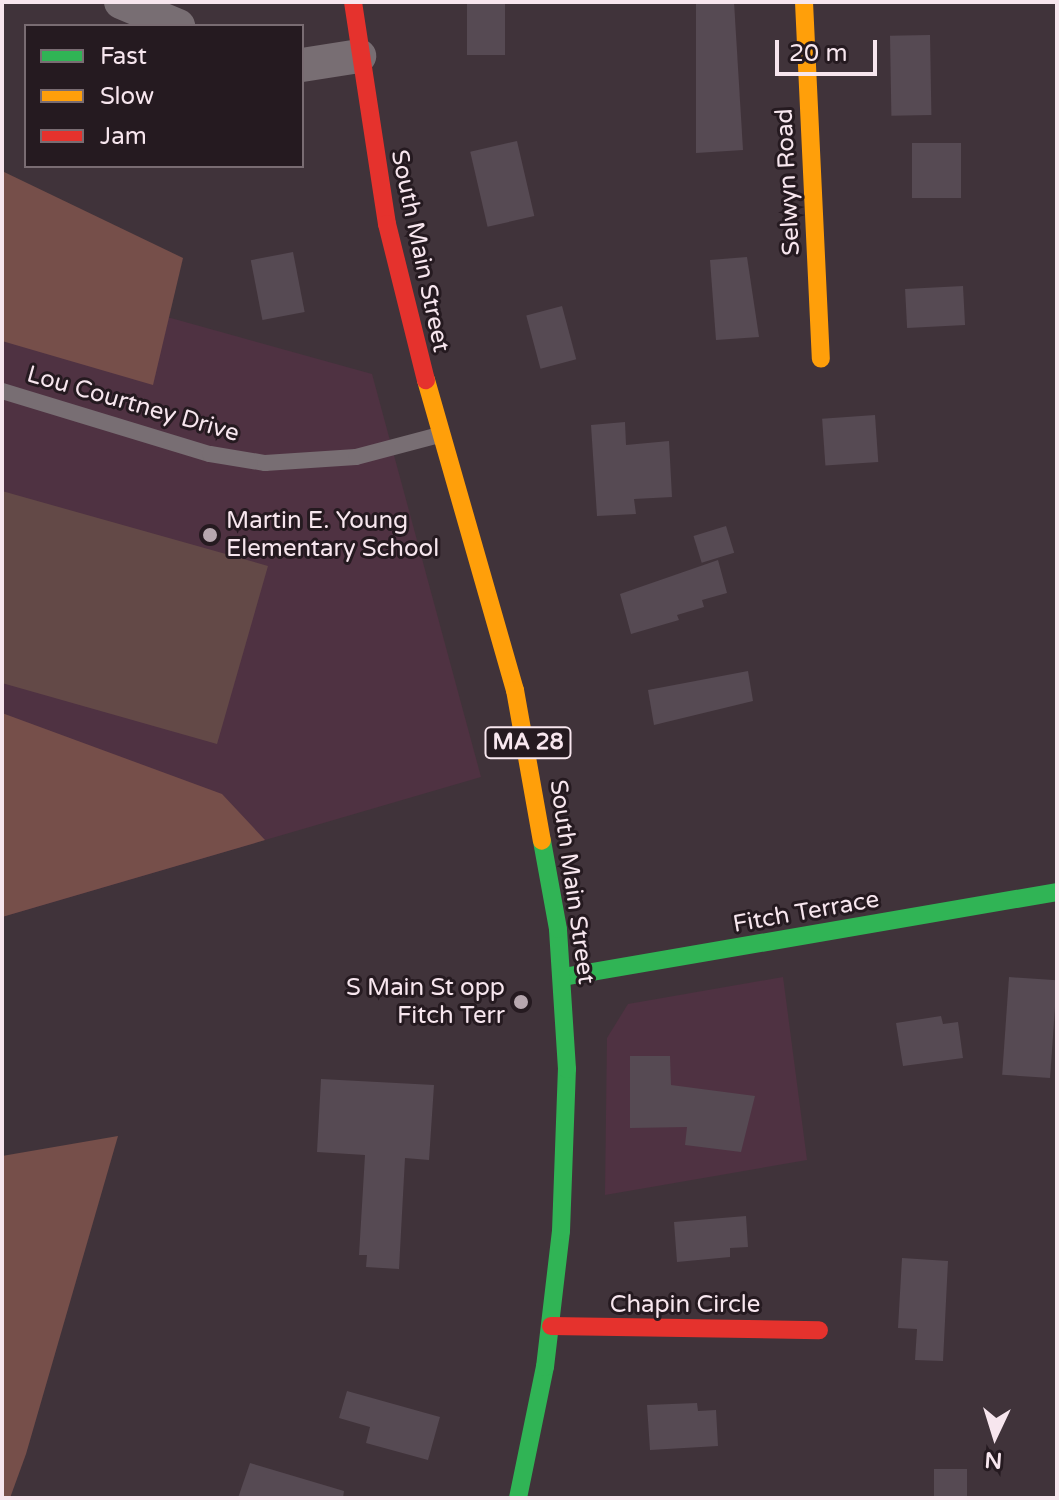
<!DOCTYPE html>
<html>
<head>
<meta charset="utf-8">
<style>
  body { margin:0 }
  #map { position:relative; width:1059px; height:1500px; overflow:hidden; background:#40333a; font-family:"Varela Round",sans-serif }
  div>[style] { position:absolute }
  .built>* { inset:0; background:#4f3242 }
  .green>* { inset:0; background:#634947 }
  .forest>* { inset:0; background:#764f4a }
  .building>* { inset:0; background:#564a53; transform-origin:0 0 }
  .lane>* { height:16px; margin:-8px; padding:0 8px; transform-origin:8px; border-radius:8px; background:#786e73 }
  .street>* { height:34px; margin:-17px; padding:0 17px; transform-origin:17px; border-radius:17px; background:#786e73 }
  .fast>* { height:18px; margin:-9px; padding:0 9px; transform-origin:9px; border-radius:9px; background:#30b455 }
  .slow>* { height:18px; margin:-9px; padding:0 9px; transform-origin:9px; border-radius:9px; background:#ff9f0a }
  .jam>* { height:18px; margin:-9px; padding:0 9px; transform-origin:9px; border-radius:9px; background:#e5322d }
  .dots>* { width:22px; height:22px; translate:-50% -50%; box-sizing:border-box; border:4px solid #251a20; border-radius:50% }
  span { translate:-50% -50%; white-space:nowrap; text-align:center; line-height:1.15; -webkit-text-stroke:6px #251a20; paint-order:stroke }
  .shield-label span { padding:2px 6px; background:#251a20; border:2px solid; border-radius:6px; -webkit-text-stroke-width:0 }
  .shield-label { font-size:22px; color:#f7e6ee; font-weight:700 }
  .street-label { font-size:24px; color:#f7e6ee }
  .poi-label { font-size:24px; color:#f7e6ee }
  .left { translate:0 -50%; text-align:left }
  .right { translate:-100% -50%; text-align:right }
  .frame { position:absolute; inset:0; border:4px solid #f7e6ee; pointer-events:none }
  .legend { position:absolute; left:24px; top:24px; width:280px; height:144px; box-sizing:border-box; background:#251a20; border:2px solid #796c72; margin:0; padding:10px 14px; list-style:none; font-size:24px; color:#f7e6ee }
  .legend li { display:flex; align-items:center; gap:16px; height:40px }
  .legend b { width:40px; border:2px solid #796c72 }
  .north { position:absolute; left:955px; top:1396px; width:80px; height:80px; -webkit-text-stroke:6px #251a20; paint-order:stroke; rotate:184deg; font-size:22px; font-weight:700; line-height:32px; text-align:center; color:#f7e6ee }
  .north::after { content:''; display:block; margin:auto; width:28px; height:36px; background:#f7e6ee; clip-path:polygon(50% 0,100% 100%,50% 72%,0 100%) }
  .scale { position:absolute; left:775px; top:40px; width:102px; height:36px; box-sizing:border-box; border:4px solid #f7e6ee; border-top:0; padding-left:10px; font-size:24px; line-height:28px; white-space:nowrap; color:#f7e6ee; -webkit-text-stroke:6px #251a20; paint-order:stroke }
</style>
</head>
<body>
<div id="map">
  <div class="built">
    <i style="clip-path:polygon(2px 271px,372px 374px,481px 777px,2px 917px)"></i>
    <i style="clip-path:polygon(783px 977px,807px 1160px,605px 1195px,607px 1038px,628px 1004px)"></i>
  </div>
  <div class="green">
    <i style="clip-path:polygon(2px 491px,268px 566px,217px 744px,2px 683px)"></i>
  </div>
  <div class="forest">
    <i style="clip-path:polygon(2px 171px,183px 258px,153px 385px,2px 341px)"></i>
    <i style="clip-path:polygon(2px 713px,222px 794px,265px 840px,2px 917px)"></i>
    <i style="clip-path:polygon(118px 1136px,26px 1454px,10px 1498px,2px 1498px,2px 1156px)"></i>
  </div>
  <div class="building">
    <i style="left:467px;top:2px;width:38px;height:53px"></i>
    <i style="clip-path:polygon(696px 2px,734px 2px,743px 150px,696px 153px)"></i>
    <i style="left:930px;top:35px;width:80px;height:40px;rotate:89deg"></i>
    <i style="left:517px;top:141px;width:77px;height:48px;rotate:77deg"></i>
    <i style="left:912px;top:143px;width:49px;height:55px"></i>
    <i style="left:293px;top:252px;width:61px;height:43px;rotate:79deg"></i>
    <i style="clip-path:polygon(747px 257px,759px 337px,716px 340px,710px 260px)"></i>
    <i style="left:963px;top:286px;width:39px;height:58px;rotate:87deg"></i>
    <i style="left:562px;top:306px;width:55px;height:37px;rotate:75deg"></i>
    <i style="left:875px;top:415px;width:47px;height:53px;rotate:86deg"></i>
    <i style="clip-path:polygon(625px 422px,626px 445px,669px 441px,672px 497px,634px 499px,636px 514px,597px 516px,591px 425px)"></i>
    <i style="left:726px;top:526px;width:28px;height:34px;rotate:73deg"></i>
    <i style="clip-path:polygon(718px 560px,727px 593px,702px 600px,704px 607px,677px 615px,679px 620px,631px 634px,620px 594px)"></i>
    <i style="clip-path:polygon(748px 671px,753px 701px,654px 725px,648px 690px)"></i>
    <i style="left:1009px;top:977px;width:48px;height:98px;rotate:4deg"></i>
    <i style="clip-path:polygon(941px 1016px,943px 1024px,958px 1022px,963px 1058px,903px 1066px,896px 1023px)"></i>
    <i style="clip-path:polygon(630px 1056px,670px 1056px,671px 1085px,755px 1096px,741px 1152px,685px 1145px,687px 1127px,630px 1128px)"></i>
    <i style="clip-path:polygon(321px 1079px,434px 1085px,429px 1160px,405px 1158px,399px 1269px,366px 1267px,367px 1255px,359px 1255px,365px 1155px,317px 1152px)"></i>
    <i style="clip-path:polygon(746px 1216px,748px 1247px,730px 1248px,730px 1257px,677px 1262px,674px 1222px)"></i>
    <i style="clip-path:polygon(902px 1258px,948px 1261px,943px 1361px,915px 1360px,917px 1329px,898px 1328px)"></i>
    <i style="clip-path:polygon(347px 1391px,440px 1417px,428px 1460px,366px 1443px,370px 1427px,339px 1418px)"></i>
    <i style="clip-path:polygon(697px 1403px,698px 1411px,716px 1410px,718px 1446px,650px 1450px,647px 1405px)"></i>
    <i style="clip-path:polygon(250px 1463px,344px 1491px,343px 1498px,238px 1498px)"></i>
    <i style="left:934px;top:1469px;width:33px;height:29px"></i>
  </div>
  <div class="lane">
    <i style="left:2px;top:391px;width:217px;rotate:16.9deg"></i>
    <i style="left:210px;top:454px;width:56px;rotate:9.3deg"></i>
    <i style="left:265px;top:463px;width:91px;rotate:-3.8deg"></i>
    <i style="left:356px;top:457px;width:86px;rotate:-14.8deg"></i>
  </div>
  <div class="street">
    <i style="left:121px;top:2px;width:62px;rotate:22.8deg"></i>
    <i style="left:302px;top:65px;width:58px;rotate:-9deg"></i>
  </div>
  <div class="fast">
    <i style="left:563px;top:977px;width:501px;rotate:-9.76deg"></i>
    <i style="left:518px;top:1498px;width:134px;rotate:-78.4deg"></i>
    <i style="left:545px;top:1367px;width:137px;rotate:-83.3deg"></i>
    <i style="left:561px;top:1231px;width:162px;rotate:-87.9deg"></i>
    <i style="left:567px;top:1069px;width:140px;rotate:-93.7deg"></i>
    <i style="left:558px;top:929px;width:89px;rotate:-100.3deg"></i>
  </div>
  <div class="slow">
    <i style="left:804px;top:2px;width:357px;rotate:87.3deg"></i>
    <i style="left:426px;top:380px;width:323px;rotate:74deg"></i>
    <i style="left:515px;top:690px;width:153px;rotate:79.9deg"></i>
  </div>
  <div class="jam">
    <i style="left:353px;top:2px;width:225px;rotate:81.3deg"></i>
    <i style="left:387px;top:224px;width:161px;rotate:76deg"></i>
    <i style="left:551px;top:1326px;width:268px;rotate:0.9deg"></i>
  </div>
  <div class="dots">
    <i style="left:210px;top:535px;background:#b7a7af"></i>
    <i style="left:521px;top:1002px;background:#b7a7af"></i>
  </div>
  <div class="shield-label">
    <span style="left:528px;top:743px">MA 28</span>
  </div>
  <div class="street-label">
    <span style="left:788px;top:182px;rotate:-93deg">Selwyn Road</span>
    <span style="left:420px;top:251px;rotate:78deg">South Main Street</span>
    <span style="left:133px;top:404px;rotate:16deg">Lou Courtney Drive</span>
    <span style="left:572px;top:882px;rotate:82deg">South Main Street</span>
    <span style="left:806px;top:912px;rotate:-10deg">Fitch Terrace</span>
    <span style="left:685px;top:1305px">Chapin Circle</span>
  </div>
  <div class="poi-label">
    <span class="left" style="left:226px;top:535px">Martin E. Young<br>Elementary School</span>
    <span class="right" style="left:505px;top:1002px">S Main St opp<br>Fitch Terr</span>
  </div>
  <div class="frame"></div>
  <ul class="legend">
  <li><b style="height:10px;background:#30b455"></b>Fast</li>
  <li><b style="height:10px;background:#ff9f0a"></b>Slow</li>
  <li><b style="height:10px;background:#e5322d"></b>Jam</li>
  </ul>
  <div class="north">N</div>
  <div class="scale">20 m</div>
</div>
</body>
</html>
